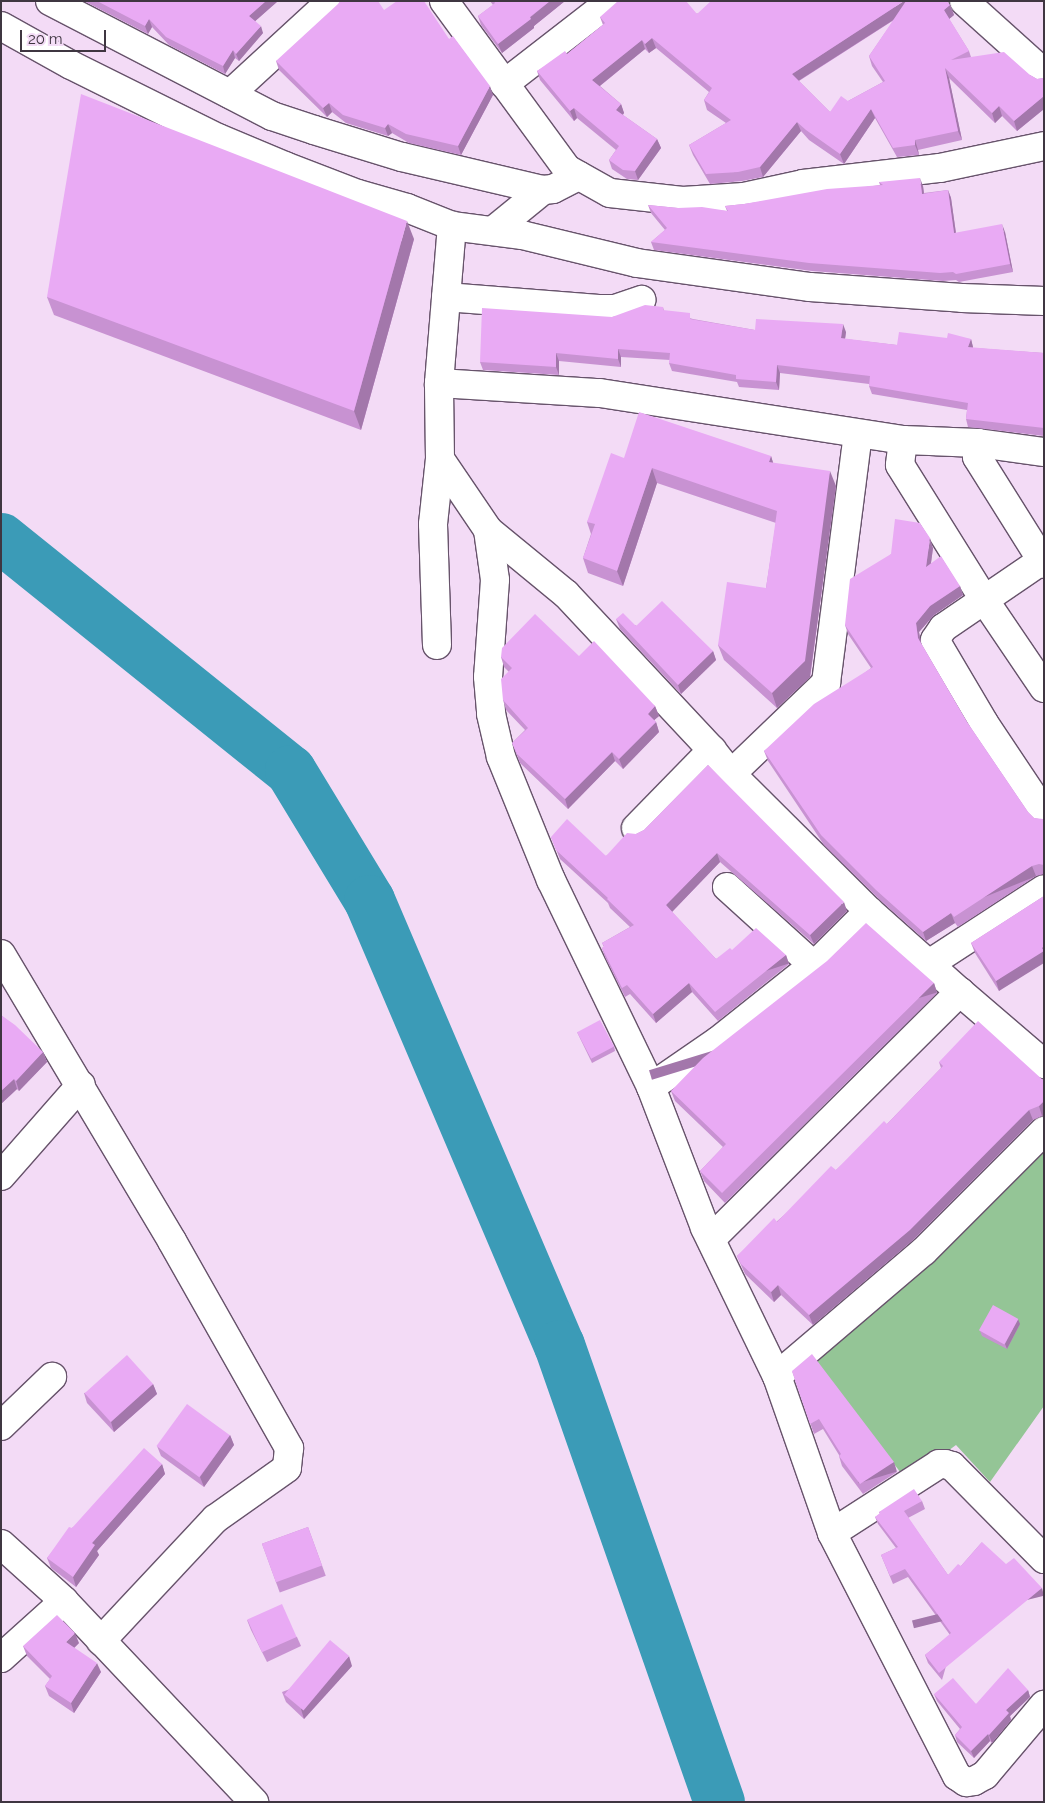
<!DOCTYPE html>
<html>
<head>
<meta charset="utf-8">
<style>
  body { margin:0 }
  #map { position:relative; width:1045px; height:1803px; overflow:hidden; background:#f3dbf6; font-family:Raleway,sans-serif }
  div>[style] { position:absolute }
  .green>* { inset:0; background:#94c596 }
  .river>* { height:51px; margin:-25.5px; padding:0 25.5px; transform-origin:25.5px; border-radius:25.5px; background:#3b9bb7 }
  .roads { filter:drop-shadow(1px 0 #67536b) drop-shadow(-1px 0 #67536b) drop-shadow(0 1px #67536b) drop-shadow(0 -1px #67536b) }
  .street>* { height:28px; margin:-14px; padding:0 14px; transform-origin:14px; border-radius:14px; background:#fff }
  .secondary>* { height:28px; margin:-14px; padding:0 14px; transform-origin:14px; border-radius:14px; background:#fff }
  .wall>* { inset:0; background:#c892d2; transform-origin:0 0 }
  .shaded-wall>* { inset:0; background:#a377ab; transform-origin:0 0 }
  .building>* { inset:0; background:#e9aaf4; transform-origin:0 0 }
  span { translate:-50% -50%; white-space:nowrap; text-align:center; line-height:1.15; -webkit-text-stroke:4px #f3dbf6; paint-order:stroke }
  .frame { position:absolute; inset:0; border:2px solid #3f3641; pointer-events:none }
  .scale { position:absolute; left:20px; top:30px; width:86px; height:22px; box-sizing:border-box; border:2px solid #3f3641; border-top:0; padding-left:6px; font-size:15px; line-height:18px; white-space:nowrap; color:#3f3641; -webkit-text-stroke:4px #f3dbf6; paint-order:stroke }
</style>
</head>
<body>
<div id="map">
  <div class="green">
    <i style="clip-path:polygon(1044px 1146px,1044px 1406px,990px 1482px,956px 1445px,907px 1481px,815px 1360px)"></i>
  </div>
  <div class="river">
    <i style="left:1px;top:538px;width:371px;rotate:38.8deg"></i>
    <i style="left:290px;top:770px;width:152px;rotate:58.7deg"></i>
    <i style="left:369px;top:900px;width:484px;rotate:66.9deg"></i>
    <i style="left:559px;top:1345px;width:484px;rotate:70.7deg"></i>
  </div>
  <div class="roads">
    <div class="street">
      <i style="left:50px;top:1px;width:250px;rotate:27.4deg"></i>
      <i style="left:272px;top:116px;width:44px;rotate:18.4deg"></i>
      <i style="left:314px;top:130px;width:92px;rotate:17.1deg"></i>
      <i style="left:402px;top:157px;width:145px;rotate:13.2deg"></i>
      <i style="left:543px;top:190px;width:10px;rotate:-6deg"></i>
      <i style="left:553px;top:189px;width:29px;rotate:-27deg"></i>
      <i style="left:444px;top:1px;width:208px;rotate:53.8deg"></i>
      <i style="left:567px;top:169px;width:49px;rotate:29.2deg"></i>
      <i style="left:610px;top:193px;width:73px;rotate:6.3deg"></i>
      <i style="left:683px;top:201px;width:61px;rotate:-3.8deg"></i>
      <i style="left:744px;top:197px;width:60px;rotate:-12.4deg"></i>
      <i style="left:803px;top:184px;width:138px;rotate:-6.7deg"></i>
      <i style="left:940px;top:168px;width:106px;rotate:-11.9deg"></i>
      <i style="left:1px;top:26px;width:80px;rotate:29.1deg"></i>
      <i style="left:71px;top:65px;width:164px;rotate:26.4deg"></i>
      <i style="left:218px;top:138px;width:73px;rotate:22.7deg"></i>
      <i style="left:285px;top:166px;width:78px;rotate:21deg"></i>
      <i style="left:358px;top:194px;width:51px;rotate:15.9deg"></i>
      <i style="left:407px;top:208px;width:48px;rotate:21.8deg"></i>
      <i style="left:452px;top:226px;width:71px;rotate:7.3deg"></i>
      <i style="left:522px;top:235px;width:118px;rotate:13.7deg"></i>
      <i style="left:637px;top:263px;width:175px;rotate:7.9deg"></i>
      <i style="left:810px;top:287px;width:152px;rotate:4.1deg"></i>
      <i style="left:962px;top:298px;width:82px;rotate:2.1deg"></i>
      <i style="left:504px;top:84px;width:135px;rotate:-37.8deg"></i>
      <i style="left:230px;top:94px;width:137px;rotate:-42.6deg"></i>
      <i style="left:494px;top:230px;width:63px;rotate:-39.2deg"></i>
      <i style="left:446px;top:297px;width:153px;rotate:4.5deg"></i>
      <i style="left:599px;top:309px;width:16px"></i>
      <i style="left:615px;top:309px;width:28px;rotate:-19deg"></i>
      <i style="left:439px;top:383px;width:161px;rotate:3.6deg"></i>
      <i style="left:600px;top:393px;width:307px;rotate:8.8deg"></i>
      <i style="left:903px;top:440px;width:75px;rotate:2.3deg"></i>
      <i style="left:978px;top:443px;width:67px;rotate:7.8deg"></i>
      <i style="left:903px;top:440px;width:25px;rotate:97deg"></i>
      <i style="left:900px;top:465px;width:160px;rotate:58deg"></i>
      <i style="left:985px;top:601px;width:105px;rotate:55.9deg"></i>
      <i style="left:978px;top:443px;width:14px;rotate:94deg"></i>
      <i style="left:977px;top:457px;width:126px;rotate:57.9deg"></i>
      <i style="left:440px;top:459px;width:86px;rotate:55.9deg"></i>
      <i style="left:488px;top:530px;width:101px;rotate:39.4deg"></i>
      <i style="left:566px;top:594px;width:214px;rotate:46.9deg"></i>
      <i style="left:712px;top:750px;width:31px;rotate:52deg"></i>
      <i style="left:731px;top:774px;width:194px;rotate:44.8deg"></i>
      <i style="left:869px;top:911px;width:122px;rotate:41.7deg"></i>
      <i style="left:960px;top:992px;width:111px;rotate:40.6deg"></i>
      <i style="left:488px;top:530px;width:50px;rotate:82deg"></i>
      <i style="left:495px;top:580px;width:97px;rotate:94.1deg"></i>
      <i style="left:488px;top:677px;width:37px;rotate:85deg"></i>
      <i style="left:491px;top:714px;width:44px;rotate:76.9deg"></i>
      <i style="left:501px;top:757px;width:133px;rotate:67.9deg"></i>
      <i style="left:551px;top:880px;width:230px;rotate:64.2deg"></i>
      <i style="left:651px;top:1087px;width:151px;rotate:69deg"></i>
      <i style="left:705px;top:1228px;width:165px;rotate:64.1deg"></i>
      <i style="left:777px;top:1376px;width:166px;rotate:70.7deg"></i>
      <i style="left:832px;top:1533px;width:273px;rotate:62.8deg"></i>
      <i style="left:957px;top:1776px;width:11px;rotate:34deg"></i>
      <i style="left:966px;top:1782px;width:8px;rotate:-7deg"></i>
      <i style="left:974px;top:1781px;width:13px;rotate:-29deg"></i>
      <i style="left:985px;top:1775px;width:92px;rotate:-49.9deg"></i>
      <i style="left:1044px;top:559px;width:122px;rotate:145.7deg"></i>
      <i style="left:943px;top:628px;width:14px;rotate:124deg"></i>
      <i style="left:935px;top:640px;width:96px;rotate:59.4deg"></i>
      <i style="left:984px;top:723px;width:108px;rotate:56.3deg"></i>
      <i style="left:437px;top:645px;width:121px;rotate:-91.9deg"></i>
      <i style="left:433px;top:524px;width:65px;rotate:-83.9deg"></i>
      <i style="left:440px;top:459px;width:76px;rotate:-90.8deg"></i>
      <i style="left:439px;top:383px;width:158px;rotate:-85.3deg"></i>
      <i style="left:731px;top:774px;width:132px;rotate:-43.8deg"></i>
      <i style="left:826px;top:683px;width:251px;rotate:-82.7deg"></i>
      <i style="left:636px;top:828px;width:109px;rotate:-45.7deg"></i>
      <i style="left:727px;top:887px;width:116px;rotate:42.2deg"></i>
      <i style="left:1px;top:954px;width:334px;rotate:59.2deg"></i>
      <i style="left:172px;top:1241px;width:238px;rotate:60.5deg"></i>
      <i style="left:289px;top:1448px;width:20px;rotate:96deg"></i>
      <i style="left:287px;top:1468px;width:88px;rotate:144.7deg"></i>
      <i style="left:215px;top:1519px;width:167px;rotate:133.1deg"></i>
      <i style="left:929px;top:964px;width:137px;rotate:-33.1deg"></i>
      <i style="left:651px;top:1087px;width:81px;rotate:-34.5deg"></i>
      <i style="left:718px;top:1041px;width:132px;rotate:-38.5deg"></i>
      <i style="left:821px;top:959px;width:68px;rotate:-45deg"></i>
      <i style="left:1px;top:1176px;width:121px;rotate:-48.7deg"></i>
      <i style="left:711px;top:1239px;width:351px;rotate:-44.8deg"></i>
      <i style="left:777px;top:1376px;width:193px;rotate:-40.4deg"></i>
      <i style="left:924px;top:1251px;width:170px;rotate:-45deg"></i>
      <i style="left:1px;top:1426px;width:71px;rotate:-43.9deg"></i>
      <i style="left:832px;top:1533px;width:127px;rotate:-32.8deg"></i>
      <i style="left:939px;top:1464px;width:6px"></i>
      <i style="left:945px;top:1464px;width:7px;rotate:16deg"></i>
      <i style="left:952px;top:1466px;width:131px;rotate:45.3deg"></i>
      <i style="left:1px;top:1544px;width:85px;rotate:42.1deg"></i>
      <i style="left:64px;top:1601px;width:277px;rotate:46.6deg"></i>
      <i style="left:1px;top:1658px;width:85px;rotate:-42.1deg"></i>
    </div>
    <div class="secondary">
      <i style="left:964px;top:1px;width:108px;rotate:42deg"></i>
    </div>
  </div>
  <div class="wall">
    <i style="clip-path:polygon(84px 1px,278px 1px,255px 21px,263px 33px,239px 61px,235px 58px,225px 74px,169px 45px,152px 27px,148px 34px)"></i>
    <i style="clip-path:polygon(490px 1px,565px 1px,534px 26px,534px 28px,502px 53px,481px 25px,478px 16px,493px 5px)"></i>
    <i style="clip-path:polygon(evenodd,950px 5px,954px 15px,949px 19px,969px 51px,971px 57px,1030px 75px,1037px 79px,1044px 78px,1044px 109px,1017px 131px,1002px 116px,995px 123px,949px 78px,962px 140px,918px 150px,919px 155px,897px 157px,875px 118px,844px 164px,809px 140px,801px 131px,763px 177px,742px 181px,710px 184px,693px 155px,689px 145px,726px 123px,707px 110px,704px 100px,709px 92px,656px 48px,649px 53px,645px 49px,600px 86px,621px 104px,624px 113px,623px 115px,657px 139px,661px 148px,638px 180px,627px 179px,612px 169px,609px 160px,616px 150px,577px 118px,574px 121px,540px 80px,537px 71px,567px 54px,603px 25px,600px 17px,950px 5px,894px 20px,869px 56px,872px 66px,883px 82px,848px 101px,830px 112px,799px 81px,894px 20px)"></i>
    <i style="clip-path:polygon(384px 10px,449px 39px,493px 95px,461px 155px,409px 143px,392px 133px,388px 136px,346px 123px,332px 112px,327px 117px,279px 70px,276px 61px)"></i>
    <i style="clip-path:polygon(879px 182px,923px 186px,924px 193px,948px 190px,951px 198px,956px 233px,1005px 232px,1013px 272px,959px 282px,956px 280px,943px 281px,812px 271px,654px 250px,651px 242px,665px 230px,651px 213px,648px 205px,678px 208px,727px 211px,725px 206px,744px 204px,880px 185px)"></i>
    <i style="clip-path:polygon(414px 239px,361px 430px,54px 315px,47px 297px)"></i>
    <i style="clip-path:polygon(663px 307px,664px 311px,693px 319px,755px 330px,846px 332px,845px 339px,897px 345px,947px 338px,971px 339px,973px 348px,1044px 353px,1044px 436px,968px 427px,966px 419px,967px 410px,872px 394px,869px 386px,869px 384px,780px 373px,779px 390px,739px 387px,737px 382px,672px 371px,669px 363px,670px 360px,621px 357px,621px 367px,559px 361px,559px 375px,483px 370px,480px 362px,612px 317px)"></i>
    <i style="clip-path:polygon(771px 456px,773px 463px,836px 486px,810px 677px,777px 708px,724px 660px,718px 645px,766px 588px,776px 523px,657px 483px,623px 586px,588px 573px,583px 558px,591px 534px,587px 522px,624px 458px)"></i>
    <i style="clip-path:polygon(933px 548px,931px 563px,960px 586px,963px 595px,934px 615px,919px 632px,921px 643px,967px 722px,1028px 812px,1034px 818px,1044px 820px,1044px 874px,1036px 876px,958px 927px,955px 923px,926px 941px,880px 900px,824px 845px,768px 761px,764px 751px,871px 668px,848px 634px,845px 625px,891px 554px)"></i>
    <i style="clip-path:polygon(616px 619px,713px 651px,716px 660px,681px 694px,620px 629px)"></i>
    <i style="clip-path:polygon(579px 656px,655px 706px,659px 716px,654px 720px,656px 722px,659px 732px,623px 769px,615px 761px,568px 809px,520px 763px,512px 743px,525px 730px,506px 710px,503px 700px,509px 672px,504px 667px,501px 657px)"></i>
    <i style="clip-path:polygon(708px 765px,847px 911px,814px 944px,720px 862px,672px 912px,716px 959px,732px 950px,786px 955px,789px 964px,718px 1021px,692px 992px,656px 1023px,630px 994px,625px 997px,605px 957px,602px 948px,604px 947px,602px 943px,630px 927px,610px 908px,608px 903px,560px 859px,551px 837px,606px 856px,636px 834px,644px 830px)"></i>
    <i style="clip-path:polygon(1044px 896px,999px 991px,975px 953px,971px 943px)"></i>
    <i style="clip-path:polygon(934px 983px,937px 993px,725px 1203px,704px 1181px,700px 1171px,723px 1147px,675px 1101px,671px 1091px)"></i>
    <i style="clip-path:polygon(1px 1015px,43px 1052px,47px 1062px,19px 1091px,17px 1089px,1px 1104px)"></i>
    <i style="clip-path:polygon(577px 1032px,614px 1046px,615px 1051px,592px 1063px)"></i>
    <i style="clip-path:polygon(939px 1062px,1044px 1081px,1044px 1114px,1042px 1116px,1033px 1120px,913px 1240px,813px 1325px,781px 1295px,774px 1302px,745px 1274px,737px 1256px,836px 1170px,887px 1124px,941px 1068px)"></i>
    <i style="clip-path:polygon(1020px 1324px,1007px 1349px,982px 1336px,980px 1331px)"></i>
    <i style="clip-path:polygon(792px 1371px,897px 1472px,863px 1494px,842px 1466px,839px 1456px,839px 1455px,823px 1429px,814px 1434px)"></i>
    <i style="clip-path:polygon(153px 1384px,157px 1394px,114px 1432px,87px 1403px,84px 1393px)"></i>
    <i style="clip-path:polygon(230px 1435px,234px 1445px,204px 1487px,161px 1456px,157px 1446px)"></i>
    <i style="clip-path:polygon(162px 1464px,165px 1474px,97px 1551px,99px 1555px,76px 1587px,51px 1568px,47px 1558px,72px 1528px)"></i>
    <i style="clip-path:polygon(922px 1501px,925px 1509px,908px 1518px,948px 1575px,961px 1566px,982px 1542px,942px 1680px,928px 1663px,925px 1655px,950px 1635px,908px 1577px,893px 1584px,881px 1555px,896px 1548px,878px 1524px,875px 1517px,880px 1514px,879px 1512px)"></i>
    <i style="left:308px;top:1527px;width:52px;height:49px;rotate:70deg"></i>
    <i style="clip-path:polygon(247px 1620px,297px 1637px,301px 1646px,267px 1662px,251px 1630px)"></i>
    <i style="clip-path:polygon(79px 1643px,74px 1648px,101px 1672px,74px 1713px,49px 1696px,45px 1686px,50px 1679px,27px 1656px,23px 1646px)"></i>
    <i style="clip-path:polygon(352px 1666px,304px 1719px,286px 1702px,282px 1692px)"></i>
    <i style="clip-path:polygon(1028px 1690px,1030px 1697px,1010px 1716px,1011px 1720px,992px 1743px,990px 1741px,974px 1758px,957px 1742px,955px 1735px,960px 1729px,937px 1701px,934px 1694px,976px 1704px)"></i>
  </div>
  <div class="shaded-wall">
    <i style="clip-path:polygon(266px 1px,278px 1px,252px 24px,249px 16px)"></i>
    <i style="clip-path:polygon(550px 1px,565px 1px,534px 26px,534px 28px,502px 53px,498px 44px)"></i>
    <i style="clip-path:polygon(904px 1px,910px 1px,912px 8px,795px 83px,792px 74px)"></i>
    <i style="clip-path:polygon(950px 5px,954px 15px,948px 20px,944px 10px)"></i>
    <i style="clip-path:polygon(149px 19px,152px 27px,148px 34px,145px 26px)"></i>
    <i style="clip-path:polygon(261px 26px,263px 33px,239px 61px,236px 54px)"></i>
    <i style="clip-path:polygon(652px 38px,656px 48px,649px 53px,645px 44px)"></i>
    <i style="clip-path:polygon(642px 40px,645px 49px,596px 89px,592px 80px)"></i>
    <i style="clip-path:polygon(233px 50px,235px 58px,225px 74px,223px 66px)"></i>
    <i style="clip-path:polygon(945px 68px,949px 78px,962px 140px,958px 131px)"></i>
    <i style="clip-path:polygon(490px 86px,493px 95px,461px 155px,458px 146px)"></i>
    <i style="clip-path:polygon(1044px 96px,1044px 109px,1017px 131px,1014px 121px)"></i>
    <i style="clip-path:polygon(329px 103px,332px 112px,327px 117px,323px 108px)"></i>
    <i style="clip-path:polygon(621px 104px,624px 113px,619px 119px,616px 110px)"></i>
    <i style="clip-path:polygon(999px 106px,1002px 116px,995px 123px,992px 113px)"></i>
    <i style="clip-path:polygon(574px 108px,577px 118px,574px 121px,570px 111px)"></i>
    <i style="clip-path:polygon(871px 109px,875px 118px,844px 164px,840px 154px)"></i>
    <i style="clip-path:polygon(797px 122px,801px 131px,763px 177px,760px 167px)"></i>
    <i style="clip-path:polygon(388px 124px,392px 133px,388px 136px,385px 128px)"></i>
    <i style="clip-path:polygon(657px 139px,661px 148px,638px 180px,635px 171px)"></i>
    <i style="clip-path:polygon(915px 140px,918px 150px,919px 155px,915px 145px)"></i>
    <i style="clip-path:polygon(920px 178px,923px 186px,925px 202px,922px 194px)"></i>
    <i style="clip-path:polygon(948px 190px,951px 198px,957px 241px,954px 233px)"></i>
    <i style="clip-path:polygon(407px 221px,414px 239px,361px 430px,354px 411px)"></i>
    <i style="clip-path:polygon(1002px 224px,1005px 232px,1013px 272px,1010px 264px)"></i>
    <i style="clip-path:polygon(843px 324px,846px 332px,844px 346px,841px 338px)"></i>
    <i style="clip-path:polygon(971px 339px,973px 347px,971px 355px,968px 347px)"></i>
    <i style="clip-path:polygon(618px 349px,621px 357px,621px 367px,618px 359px)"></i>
    <i style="clip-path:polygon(556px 353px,559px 361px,559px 375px,556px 367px)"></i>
    <i style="clip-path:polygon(777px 365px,780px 373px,779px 390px,776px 382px)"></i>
    <i style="clip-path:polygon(771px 456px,776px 472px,769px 462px)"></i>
    <i style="clip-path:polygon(652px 468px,657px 483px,623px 586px,617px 571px)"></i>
    <i style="clip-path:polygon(830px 471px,836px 486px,810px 677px,777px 708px,772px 693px)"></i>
    <i style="clip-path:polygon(930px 538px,933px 548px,929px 577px,926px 567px)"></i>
    <i style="clip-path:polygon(960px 586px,963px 595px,934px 615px,919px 632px,922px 648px,918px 638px,916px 623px,930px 606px)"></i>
    <i style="clip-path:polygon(713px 651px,716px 660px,681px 694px,678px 685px)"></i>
    <i style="clip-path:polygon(655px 706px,659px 716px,651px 723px,648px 714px)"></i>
    <i style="clip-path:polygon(656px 722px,659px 732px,623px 769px,619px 759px)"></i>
    <i style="clip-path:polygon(612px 752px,615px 761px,568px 809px,565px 799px)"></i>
    <i style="clip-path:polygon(717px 853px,720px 862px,670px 914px,666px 905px)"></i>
    <i style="left:1032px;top:866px;width:11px;height:93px;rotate:68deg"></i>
    <i style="clip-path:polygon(844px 902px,847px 911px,814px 944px,810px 935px)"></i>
    <i style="clip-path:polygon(951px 913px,955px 923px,926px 941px,923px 932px)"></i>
    <i style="clip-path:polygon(1044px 946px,1044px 963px,999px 991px,996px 981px)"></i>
    <i style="left:786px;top:955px;width:9px;height:91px;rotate:72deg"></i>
    <i style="clip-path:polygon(689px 983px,692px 992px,656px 1023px,653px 1014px)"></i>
    <i style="left:934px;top:983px;width:10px;height:298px;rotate:73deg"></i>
    <i style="clip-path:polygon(43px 1052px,47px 1062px,19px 1091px,16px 1081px)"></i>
    <i style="clip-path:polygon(14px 1079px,17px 1089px,1px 1104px,1px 1091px)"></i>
    <i style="clip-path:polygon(1044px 1101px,1044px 1114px,1042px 1116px,1039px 1106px)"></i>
    <i style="clip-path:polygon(1029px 1110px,1033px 1120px,913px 1240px,813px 1325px,809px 1315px)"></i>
    <i style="clip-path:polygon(778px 1285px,781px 1295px,774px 1302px,771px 1292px)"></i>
    <i style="clip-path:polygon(1018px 1319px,1020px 1324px,1007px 1349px,1005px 1344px)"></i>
    <i style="clip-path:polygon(153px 1384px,157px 1394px,114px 1432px,111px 1422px)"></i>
    <i style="clip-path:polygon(230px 1435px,234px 1445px,204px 1487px,200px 1477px)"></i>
    <i style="left:894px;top:1462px;width:10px;height:40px;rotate:73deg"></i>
    <i style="clip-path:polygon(162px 1464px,165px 1474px,97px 1551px,99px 1555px,76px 1587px,73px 1577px,92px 1543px)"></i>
    <i style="left:1042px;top:1588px;width:8px;height:134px;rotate:76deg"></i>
    <i style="clip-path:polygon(75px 1633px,79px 1643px,70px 1652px,66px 1642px)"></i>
    <i style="clip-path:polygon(349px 1656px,352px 1666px,304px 1719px,301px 1709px)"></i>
    <i style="clip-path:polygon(97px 1663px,101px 1672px,74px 1713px,71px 1703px)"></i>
    <i style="clip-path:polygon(1028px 1690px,1030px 1697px,1010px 1716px,1011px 1720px,992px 1743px,989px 1735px,1006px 1710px)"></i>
    <i style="clip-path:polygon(988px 1734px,990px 1741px,974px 1758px,971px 1751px)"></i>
  </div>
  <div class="building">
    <i style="clip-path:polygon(97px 1px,266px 1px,249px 16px,261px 26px,236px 54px,233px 50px,223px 66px,166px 37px,149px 19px,145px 26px)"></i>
    <i style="clip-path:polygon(340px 1px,378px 1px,384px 10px,397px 1px,424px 1px,449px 39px,453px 36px,490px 86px,458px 146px,406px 134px,388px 124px,385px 128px,343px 115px,329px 103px,323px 108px,276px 61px,338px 4px)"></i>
    <i style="clip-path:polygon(494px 1px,550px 1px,530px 17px,531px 19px,498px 44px,478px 16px,495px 3px)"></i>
    <i style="clip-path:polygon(618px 1px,686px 1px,697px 14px,711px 1px,904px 1px,792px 74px,830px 112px,841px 96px,848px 101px,885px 81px,869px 56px,906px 1px,947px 1px,950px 5px,944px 10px,969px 51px,951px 60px,1004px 52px,1030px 75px,1037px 79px,1044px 78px,1044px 96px,1014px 121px,999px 106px,992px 113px,945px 68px,958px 131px,915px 140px,915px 145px,893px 148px,871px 109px,840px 154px,806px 130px,797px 122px,760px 167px,738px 172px,706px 174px,689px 145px,731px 120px,704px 100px,712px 88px,652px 38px,645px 44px,642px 40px,592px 80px,621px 104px,616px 110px,657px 139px,635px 171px,623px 170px,609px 160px,619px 146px,574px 108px,570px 111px,537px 71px,565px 51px,567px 54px,605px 23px,600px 17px)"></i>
    <i style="clip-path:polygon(81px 94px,407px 221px,354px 411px,47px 297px)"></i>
    <i style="clip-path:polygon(920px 178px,922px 194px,948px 190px,954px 233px,1002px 224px,1010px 264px,956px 274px,953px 272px,940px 273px,809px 263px,651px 242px,667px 228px,648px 205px,678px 208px,702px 207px,728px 211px,725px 206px,744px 204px,827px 189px,883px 185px,879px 182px)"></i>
    <i style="clip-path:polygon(645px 305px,663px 307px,663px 310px,690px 313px,690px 319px,755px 330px,756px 319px,843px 324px,841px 338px,897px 345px,899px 332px,947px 338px,948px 333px,971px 339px,968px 347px,1044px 353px,1044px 428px,966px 419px,968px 403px,869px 386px,870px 376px,777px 365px,776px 382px,736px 379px,736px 375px,669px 363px,670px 353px,618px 349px,618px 359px,556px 353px,556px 367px,480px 362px,482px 308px,612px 317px)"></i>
    <i style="clip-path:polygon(639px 412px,771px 456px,769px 462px,830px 471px,805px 661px,772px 693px,718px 645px,727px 582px,766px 588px,777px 511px,652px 468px,617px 571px,583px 558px,595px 524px,587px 522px,611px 453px,624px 458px)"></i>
    <i style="clip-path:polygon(895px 519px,920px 523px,930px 538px,926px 567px,941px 556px,960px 586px,930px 606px,916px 623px,918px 638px,967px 722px,1028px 812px,1034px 818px,1043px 819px,1044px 820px,1044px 865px,1039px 864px,1032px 866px,954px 917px,951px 913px,923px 932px,876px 890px,821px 835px,764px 751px,814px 704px,873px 667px,845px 625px,850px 579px,891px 554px)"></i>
    <i style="clip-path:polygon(662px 601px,713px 651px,678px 685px,616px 619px,623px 613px,636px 626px)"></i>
    <i style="clip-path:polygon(535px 614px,579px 656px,594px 641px,655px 706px,648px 714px,656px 722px,619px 759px,612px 752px,565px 799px,517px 754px,512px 743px,528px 728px,503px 700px,501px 679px,512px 668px,501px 657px,502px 648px)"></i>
    <i style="clip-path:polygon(708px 765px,844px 902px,810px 935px,717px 853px,666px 905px,716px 959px,730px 948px,732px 950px,756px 928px,786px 955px,715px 1012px,689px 983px,653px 1014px,627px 985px,622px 988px,602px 948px,604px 946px,602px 943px,634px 925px,607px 899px,608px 898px,556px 850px,551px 837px,567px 819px,606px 856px,627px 833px,636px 834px,644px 830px)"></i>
    <i style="clip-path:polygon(1044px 896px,1044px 946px,1042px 948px,1044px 951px,996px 981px,971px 943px)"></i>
    <i style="clip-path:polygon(866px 923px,934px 983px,722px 1193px,700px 1171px,726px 1144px,671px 1091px,703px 1058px,827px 961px)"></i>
    <i style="clip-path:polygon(1px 1015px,15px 1025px,43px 1052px,16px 1081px,14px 1079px,1px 1091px)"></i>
    <i style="left:600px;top:1020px;width:30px;height:26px;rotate:62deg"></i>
    <i style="clip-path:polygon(978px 1021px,1044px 1081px,1044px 1101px,1039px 1106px,1029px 1110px,910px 1230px,809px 1315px,778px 1285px,771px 1292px,741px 1264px,737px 1256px,774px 1218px,777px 1222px,831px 1166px,836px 1170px,884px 1121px,887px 1124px,943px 1066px,939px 1062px)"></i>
    <i style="left:993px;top:1305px;width:29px;height:29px;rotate:29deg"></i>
    <i style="clip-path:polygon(812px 1354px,894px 1462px,860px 1484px,839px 1456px,841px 1454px,819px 1419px,810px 1424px,792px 1371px)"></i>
    <i style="left:127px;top:1355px;width:39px;height:57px;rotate:48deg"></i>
    <i style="left:187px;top:1404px;width:53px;height:52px;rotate:36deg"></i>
    <i style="clip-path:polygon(144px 1448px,162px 1464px,92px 1543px,95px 1545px,73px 1577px,47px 1558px,69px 1527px,72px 1528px)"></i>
    <i style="clip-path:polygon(914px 1489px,922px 1501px,904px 1511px,948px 1575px,958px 1564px,961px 1566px,982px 1542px,1006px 1564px,1014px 1558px,1042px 1588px,939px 1673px,925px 1655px,951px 1633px,905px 1569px,890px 1576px,881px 1555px,898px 1547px,875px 1517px,880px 1513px,879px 1512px)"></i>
    <i style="left:308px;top:1527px;width:41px;height:49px;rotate:70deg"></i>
    <i style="left:282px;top:1604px;width:36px;height:38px;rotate:66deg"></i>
    <i style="clip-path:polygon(57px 1615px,75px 1633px,66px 1642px,97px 1663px,71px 1703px,45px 1686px,52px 1676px,23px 1646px)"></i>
    <i style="left:330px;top:1640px;width:25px;height:71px;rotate:40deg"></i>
    <i style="clip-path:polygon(1008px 1668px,1028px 1690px,1006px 1710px,1009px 1713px,989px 1735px,988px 1734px,971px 1751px,955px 1735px,962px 1727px,934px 1694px,953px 1678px,976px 1704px)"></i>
  </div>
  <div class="frame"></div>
  <div class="scale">20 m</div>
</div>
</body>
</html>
